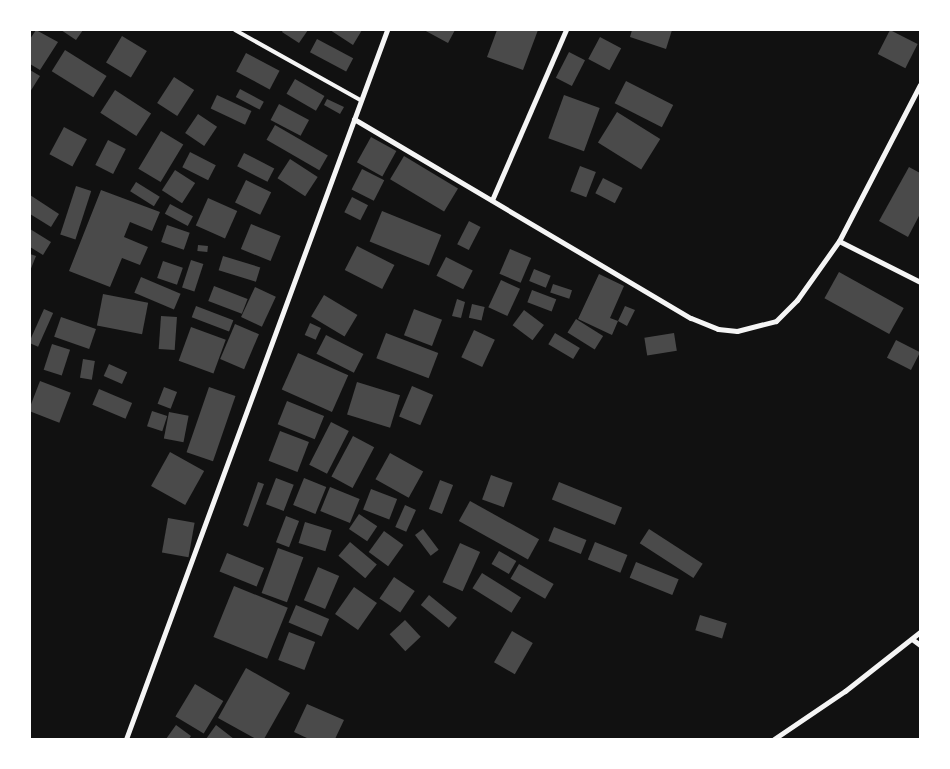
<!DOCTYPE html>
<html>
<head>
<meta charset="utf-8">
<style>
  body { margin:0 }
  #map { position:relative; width:950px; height:769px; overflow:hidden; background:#111; font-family:"Public Sans",sans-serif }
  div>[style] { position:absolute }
  .building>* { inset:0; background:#4a4a4a; transform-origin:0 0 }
  .service>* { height:4px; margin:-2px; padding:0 2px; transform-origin:2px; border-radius:2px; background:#f5f5f5 }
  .minor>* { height:5px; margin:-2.5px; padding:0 2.5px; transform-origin:2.5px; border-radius:2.5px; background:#f5f5f5 }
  span { translate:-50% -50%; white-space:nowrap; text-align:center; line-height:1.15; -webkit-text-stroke:4px #fff; paint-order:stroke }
  .frame { position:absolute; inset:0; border:31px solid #fff; pointer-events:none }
</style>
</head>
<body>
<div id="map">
  <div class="building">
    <i style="clip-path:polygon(36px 30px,58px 42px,40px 70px,30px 64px,30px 39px)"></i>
    <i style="clip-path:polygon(61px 30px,83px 30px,76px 40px)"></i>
    <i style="clip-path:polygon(283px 30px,308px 30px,299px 43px,282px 32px)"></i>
    <i style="clip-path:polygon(330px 30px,362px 30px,353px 45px)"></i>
    <i style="clip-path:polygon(424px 30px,455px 30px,448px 43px)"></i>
    <i style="clip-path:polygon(497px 30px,538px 30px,523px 70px,487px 57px)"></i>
    <i style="clip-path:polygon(632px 30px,672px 30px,666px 49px,630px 37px)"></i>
    <i style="left:890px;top:30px;width:31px;height:27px;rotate:27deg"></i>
    <i style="left:122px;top:36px;width:29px;height:31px;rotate:31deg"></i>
    <i style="left:600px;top:37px;width:24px;height:25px;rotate:28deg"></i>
    <i style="left:317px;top:39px;width:41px;height:15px;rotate:28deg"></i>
    <i style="left:65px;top:50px;width:49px;height:25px;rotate:32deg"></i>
    <i style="left:569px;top:52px;width:18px;height:29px;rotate:27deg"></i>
    <i style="left:246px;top:53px;width:38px;height:21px;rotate:28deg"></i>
    <i style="clip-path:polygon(30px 70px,40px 76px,30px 92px)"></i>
    <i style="left:174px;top:77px;width:24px;height:31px;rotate:33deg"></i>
    <i style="left:295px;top:79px;width:34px;height:17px;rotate:30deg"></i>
    <i style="left:626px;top:81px;width:53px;height:25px;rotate:27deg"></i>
    <i style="left:240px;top:89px;width:27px;height:9px;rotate:28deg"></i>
    <i style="left:115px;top:90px;width:43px;height:27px;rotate:33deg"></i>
    <i style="left:217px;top:95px;width:38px;height:15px;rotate:25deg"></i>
    <i style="left:564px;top:95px;width:38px;height:46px;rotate:20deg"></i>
    <i style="clip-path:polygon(327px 99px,344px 107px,340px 114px,324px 105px)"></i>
    <i style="left:279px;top:104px;width:34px;height:18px;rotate:28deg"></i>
    <i style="left:617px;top:112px;width:51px;height:36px;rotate:32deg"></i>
    <i style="left:198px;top:114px;width:23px;height:23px;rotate:34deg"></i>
    <i style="left:275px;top:125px;width:61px;height:17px;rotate:30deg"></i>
    <i style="left:64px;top:127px;width:26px;height:31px;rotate:28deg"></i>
    <i style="left:161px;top:131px;width:26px;height:44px;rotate:31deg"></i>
    <i style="left:371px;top:137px;width:29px;height:29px;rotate:29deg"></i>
    <i style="left:108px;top:140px;width:20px;height:28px;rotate:27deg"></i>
    <i style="left:190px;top:152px;width:29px;height:17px;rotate:27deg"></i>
    <i style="left:244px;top:153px;width:34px;height:15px;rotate:27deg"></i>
    <i style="left:404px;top:156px;width:63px;height:27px;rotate:31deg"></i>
    <i style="left:290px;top:159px;width:33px;height:23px;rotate:33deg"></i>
    <i style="left:580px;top:166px;width:17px;height:27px;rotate:21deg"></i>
    <i style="clip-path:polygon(909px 167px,920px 173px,920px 214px,908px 237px,879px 221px)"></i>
    <i style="left:362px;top:169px;width:25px;height:23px;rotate:27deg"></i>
    <i style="left:175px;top:170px;width:24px;height:24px;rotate:33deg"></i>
    <i style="left:603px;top:178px;width:22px;height:17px;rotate:27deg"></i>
    <i style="left:246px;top:180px;width:28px;height:25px;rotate:26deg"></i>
    <i style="left:136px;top:182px;width:28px;height:11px;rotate:32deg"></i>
    <i style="left:76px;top:186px;width:16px;height:51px;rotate:18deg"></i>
    <i style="clip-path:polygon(101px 190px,160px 212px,152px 231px,130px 222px,124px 237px,148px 247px,140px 265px,122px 258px,110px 287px,69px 271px)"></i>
    <i style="clip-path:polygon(30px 195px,59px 214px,51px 227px,30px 214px)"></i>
    <i style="left:352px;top:197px;width:18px;height:17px;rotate:27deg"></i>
    <i style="left:208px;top:198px;width:32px;height:30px;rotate:24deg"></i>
    <i style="left:170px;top:204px;width:26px;height:11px;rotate:28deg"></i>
    <i style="left:382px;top:211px;width:64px;height:33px;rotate:22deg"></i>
    <i style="left:469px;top:221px;width:13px;height:26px;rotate:27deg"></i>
    <i style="left:251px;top:224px;width:32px;height:27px;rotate:22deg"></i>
    <i style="left:167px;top:225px;width:24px;height:18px;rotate:19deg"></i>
    <i style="clip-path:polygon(30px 229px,51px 242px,43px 255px,30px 247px)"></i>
    <i style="left:198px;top:245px;width:10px;height:6px;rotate:6deg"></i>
    <i style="left:357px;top:246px;width:42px;height:27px;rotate:27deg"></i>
    <i style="left:510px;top:249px;width:23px;height:27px;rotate:23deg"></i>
    <i style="clip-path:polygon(30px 254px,36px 256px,30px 271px)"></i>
    <i style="left:223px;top:256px;width:39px;height:15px;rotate:17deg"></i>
    <i style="left:446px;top:257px;width:30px;height:21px;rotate:27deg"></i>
    <i style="left:191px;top:260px;width:13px;height:29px;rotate:18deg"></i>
    <i style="left:163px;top:261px;width:21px;height:18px;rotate:19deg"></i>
    <i style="left:534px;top:269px;width:18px;height:13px;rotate:22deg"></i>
    <i style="left:839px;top:272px;width:74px;height:30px;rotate:29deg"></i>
    <i style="clip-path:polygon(599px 274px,624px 286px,610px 318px,618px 321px,625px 306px,635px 310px,627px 326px,618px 321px,612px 335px,578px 319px)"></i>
    <i style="left:141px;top:277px;width:43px;height:17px;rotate:23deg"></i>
    <i style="left:501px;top:280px;width:21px;height:30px;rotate:25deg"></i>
    <i style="left:553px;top:284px;width:20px;height:9px;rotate:18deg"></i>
    <i style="left:214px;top:286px;width:36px;height:16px;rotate:21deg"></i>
    <i style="left:255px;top:287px;width:23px;height:33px;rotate:25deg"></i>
    <i style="left:532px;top:290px;width:26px;height:13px;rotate:21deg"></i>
    <i style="left:103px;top:294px;width:46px;height:32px;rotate:11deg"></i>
    <i style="left:324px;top:295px;width:39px;height:25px;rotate:31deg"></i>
    <i style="clip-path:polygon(457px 299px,465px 302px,461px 318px,452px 316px)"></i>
    <i style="left:472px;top:304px;width:13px;height:14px;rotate:13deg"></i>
    <i style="left:196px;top:306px;width:40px;height:12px;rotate:21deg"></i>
    <i style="left:44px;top:309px;width:10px;height:37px;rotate:24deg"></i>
    <i style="left:414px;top:309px;width:30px;height:28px;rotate:21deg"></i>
    <i style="left:524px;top:310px;width:25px;height:19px;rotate:37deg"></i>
    <i style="left:161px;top:316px;width:16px;height:33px;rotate:4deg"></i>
    <i style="left:61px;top:317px;width:37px;height:21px;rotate:19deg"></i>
    <i style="left:576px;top:319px;width:32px;height:16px;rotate:32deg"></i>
    <i style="left:310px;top:323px;width:12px;height:13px;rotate:24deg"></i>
    <i style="left:235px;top:324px;width:26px;height:38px;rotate:23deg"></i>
    <i style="left:191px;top:327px;width:37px;height:36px;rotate:20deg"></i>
    <i style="left:474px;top:330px;width:23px;height:30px;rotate:25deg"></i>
    <i style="left:386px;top:333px;width:56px;height:27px;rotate:21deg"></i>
    <i style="left:555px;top:333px;width:29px;height:13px;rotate:31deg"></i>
    <i style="left:674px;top:333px;width:18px;height:30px;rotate:81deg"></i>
    <i style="left:326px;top:335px;width:42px;height:21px;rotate:27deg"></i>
    <i style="left:896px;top:340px;width:27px;height:20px;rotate:27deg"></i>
    <i style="left:52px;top:344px;width:19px;height:27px;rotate:18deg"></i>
    <i style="left:298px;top:353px;width:55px;height:40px;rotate:24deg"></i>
    <i style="left:83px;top:359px;width:12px;height:19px;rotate:9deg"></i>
    <i style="left:109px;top:364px;width:20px;height:13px;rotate:24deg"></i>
    <i style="left:40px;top:381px;width:33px;height:32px;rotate:21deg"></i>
    <i style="left:357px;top:382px;width:45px;height:34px;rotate:17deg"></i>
    <i style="left:412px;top:386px;width:23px;height:33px;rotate:23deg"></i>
    <i style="left:164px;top:387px;width:14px;height:18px;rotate:21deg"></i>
    <i style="left:209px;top:387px;width:28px;height:69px;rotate:19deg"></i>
    <i style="left:99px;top:389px;width:36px;height:17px;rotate:23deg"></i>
    <i style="left:287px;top:401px;width:40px;height:25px;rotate:22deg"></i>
    <i style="left:152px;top:411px;width:16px;height:16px;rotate:18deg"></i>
    <i style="left:169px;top:412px;width:20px;height:27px;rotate:11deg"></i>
    <i style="left:331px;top:422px;width:20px;height:48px;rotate:27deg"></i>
    <i style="left:280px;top:431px;width:31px;height:32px;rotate:21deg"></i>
    <i style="left:353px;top:436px;width:24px;height:46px;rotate:28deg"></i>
    <i style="left:170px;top:452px;width:39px;height:39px;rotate:29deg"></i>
    <i style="left:390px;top:453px;width:38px;height:30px;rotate:29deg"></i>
    <i style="left:491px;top:475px;width:23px;height:26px;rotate:20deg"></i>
    <i style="left:276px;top:478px;width:19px;height:28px;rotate:21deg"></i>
    <i style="left:304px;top:478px;width:24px;height:29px;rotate:22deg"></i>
    <i style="left:440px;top:480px;width:14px;height:31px;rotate:21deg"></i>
    <i style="clip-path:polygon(258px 482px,264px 484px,248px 527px,243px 525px)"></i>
    <i style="left:559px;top:482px;width:68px;height:19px;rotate:22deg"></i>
    <i style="left:330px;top:487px;width:32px;height:26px;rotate:22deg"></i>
    <i style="left:371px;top:489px;width:28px;height:22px;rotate:21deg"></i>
    <i style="left:470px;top:501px;width:79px;height:23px;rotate:29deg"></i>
    <i style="left:405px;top:505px;width:12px;height:24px;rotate:24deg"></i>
    <i style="left:359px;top:514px;width:22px;height:18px;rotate:34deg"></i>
    <i style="left:286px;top:516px;width:14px;height:28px;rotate:21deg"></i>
    <i style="left:168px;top:518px;width:27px;height:35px;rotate:10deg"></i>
    <i style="left:305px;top:522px;width:28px;height:22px;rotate:17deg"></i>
    <i style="left:554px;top:527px;width:35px;height:15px;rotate:22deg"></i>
    <i style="left:423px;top:529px;width:26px;height:10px;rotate:53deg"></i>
    <i style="left:649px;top:529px;width:64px;height:17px;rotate:33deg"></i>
    <i style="left:384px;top:531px;width:24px;height:26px;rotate:36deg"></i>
    <i style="left:350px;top:542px;width:35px;height:18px;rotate:40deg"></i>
    <i style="left:595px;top:542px;width:35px;height:19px;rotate:22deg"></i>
    <i style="left:460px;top:543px;width:22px;height:43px;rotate:24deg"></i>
    <i style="left:278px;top:548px;width:27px;height:48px;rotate:20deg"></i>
    <i style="left:499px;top:551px;width:20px;height:15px;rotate:30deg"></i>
    <i style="left:227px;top:553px;width:40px;height:20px;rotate:22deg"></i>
    <i style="left:636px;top:562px;width:46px;height:17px;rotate:22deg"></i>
    <i style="left:519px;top:564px;width:40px;height:17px;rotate:30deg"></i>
    <i style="left:318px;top:567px;width:23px;height:36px;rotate:23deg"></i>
    <i style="left:482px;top:573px;width:46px;height:18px;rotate:32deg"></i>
    <i style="left:394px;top:577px;width:25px;height:26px;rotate:34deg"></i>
    <i style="left:234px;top:586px;width:58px;height:55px;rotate:22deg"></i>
    <i style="left:354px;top:587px;width:28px;height:33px;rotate:35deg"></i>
    <i style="left:429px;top:595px;width:36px;height:13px;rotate:39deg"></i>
    <i style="left:296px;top:605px;width:36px;height:19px;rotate:23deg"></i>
    <i style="left:700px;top:615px;width:28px;height:16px;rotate:17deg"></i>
    <i style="left:405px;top:620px;width:23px;height:21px;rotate:47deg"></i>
    <i style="left:512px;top:631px;width:24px;height:36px;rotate:30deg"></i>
    <i style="left:289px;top:632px;width:28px;height:30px;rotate:21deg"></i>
    <i style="clip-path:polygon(246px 668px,290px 693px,264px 739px,256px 739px,218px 718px)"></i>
    <i style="left:195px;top:684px;width:33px;height:38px;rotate:31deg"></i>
    <i style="clip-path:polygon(307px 704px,344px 720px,335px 739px,309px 739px,294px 732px)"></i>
    <i style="clip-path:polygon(176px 725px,191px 736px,189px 739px,166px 739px)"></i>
    <i style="clip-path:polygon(216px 725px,234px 739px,206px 739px)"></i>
  </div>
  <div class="service">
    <i style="left:235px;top:30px;width:143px;rotate:29.2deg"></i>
  </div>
  <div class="minor">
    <i style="left:354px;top:119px;width:391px;rotate:30.6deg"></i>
    <i style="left:691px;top:318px;width:29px;rotate:22deg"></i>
    <i style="left:718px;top:329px;width:19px;rotate:6deg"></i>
    <i style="left:737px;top:331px;width:40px;rotate:-14.4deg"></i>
    <i style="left:776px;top:321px;width:30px;rotate:-45deg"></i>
    <i style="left:797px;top:300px;width:72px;rotate:-54.6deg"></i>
    <i style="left:839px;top:241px;width:176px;rotate:-62.6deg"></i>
    <i style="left:492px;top:200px;width:185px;rotate:-66.5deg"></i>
    <i style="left:839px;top:241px;width:91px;rotate:26.8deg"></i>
    <i style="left:912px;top:639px;width:10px;rotate:37deg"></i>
    <i style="left:126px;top:739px;width:756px;rotate:-69.79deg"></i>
    <i style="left:774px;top:739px;width:86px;rotate:-34.1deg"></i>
    <i style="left:845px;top:691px;width:95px;rotate:-38.2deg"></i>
  </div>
  <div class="frame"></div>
</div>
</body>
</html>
